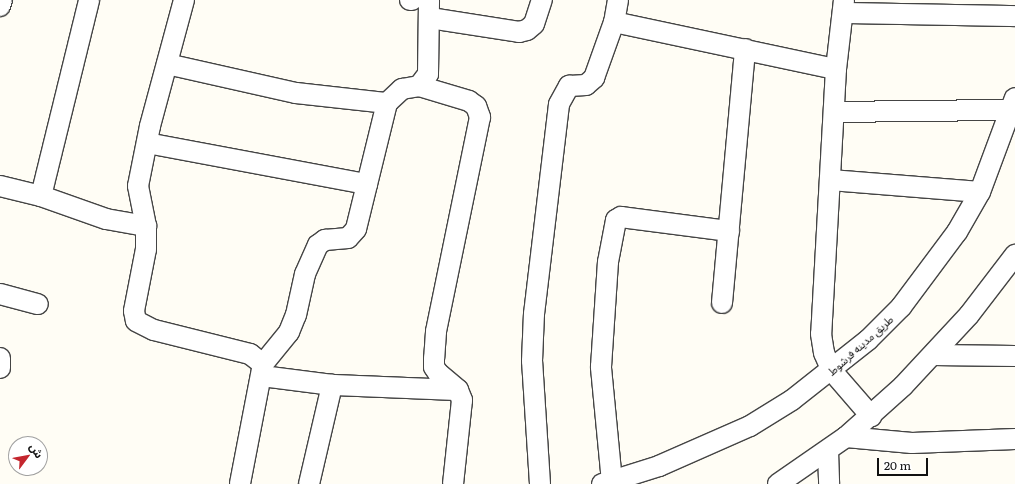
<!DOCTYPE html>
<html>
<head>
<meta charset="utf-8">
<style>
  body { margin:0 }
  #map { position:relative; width:1015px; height:484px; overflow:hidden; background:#fffdf5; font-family:Literata,"Noto Sans Arabic",serif }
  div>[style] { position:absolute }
  .roads { filter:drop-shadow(1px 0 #444) drop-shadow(-1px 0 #444) drop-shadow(0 1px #444) drop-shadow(0 -1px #444) }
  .street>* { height:20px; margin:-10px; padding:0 10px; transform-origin:10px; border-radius:10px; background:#fff }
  span { translate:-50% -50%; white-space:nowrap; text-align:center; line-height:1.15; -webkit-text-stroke:4px #fff; paint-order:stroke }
  .street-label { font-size:11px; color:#111 }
  .north { position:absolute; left:8px; top:436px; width:40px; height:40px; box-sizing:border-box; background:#fff; border:1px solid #a0a0a0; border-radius:50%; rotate:58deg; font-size:11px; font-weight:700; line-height:16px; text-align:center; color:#111 }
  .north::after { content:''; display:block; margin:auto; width:14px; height:18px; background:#c4262e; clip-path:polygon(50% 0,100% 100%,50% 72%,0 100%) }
  .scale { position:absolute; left:877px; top:458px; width:51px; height:18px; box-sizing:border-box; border:2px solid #111; border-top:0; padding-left:5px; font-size:12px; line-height:14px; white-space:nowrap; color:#111; -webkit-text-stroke:3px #fff; paint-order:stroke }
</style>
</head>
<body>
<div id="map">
  <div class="roads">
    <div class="street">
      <i style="left:184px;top:0;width:131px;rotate:105.1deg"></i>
      <i style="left:150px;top:126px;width:61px;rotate:101.3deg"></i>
      <i style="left:138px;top:186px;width:41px;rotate:78.7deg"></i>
      <i style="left:146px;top:226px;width:23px;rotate:90deg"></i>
      <i style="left:146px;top:249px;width:63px;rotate:101deg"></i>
      <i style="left:134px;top:311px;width:10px;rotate:79deg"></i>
      <i style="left:136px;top:321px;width:20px;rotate:27deg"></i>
      <i style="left:154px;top:330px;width:99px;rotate:14deg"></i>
      <i style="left:250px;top:354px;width:16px;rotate:38deg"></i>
      <i style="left:263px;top:364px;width:122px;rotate:100.9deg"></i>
      <i style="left:410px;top:0;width:2px"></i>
      <i style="left:618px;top:0;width:22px;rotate:100deg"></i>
      <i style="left:614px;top:22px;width:227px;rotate:12deg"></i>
      <i style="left:844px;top:0;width:69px;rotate:96.6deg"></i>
      <i style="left:836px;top:69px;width:265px;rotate:93.2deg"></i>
      <i style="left:821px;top:334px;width:19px;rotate:81deg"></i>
      <i style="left:824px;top:353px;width:20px;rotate:66deg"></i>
      <i style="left:832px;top:371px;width:60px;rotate:49.1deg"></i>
      <i style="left:0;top:6px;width:6px;rotate:-72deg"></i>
      <i style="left:843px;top:13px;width:172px;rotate:1deg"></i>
      <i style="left:430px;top:18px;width:90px;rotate:8.9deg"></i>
      <i style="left:519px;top:32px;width:8px;rotate:-14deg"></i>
      <i style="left:527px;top:30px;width:9px;rotate:-41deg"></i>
      <i style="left:534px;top:24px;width:25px;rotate:-72deg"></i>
      <i style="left:167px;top:64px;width:132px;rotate:12.7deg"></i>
      <i style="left:296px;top:93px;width:92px;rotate:6.3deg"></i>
      <i style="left:419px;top:86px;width:52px;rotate:16.7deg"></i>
      <i style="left:469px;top:101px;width:9px;rotate:36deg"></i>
      <i style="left:476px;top:106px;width:12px;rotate:70deg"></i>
      <i style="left:480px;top:117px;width:219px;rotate:101.6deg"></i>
      <i style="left:436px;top:332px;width:26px;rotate:94deg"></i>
      <i style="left:434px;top:358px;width:9px;rotate:90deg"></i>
      <i style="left:434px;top:367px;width:7px;rotate:56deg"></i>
      <i style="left:438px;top:373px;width:26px;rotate:40deg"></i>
      <i style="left:458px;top:390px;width:11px;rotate:68deg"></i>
      <i style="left:462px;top:400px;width:84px;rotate:96.1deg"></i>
      <i style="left:835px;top:112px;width:176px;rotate:-0.7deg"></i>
      <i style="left:147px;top:143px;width:224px;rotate:10.6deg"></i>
      <i style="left:831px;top:180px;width:149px;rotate:4.6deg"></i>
      <i style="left:0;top:186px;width:42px;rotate:13.7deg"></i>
      <i style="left:41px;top:196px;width:69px;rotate:19.5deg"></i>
      <i style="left:106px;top:219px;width:41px;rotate:9.9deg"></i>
      <i style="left:41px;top:196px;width:202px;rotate:-76.2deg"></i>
      <i style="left:0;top:294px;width:39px;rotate:15deg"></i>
      <i style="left:722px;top:303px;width:255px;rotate:-84.8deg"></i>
      <i style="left:933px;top:355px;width:82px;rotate:0.7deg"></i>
      <i style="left:0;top:358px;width:10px;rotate:90deg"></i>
      <i style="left:263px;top:364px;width:41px;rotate:-50.9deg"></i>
      <i style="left:289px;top:332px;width:18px;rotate:-68deg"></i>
      <i style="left:296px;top:315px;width:42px;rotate:-77.6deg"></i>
      <i style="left:305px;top:274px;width:32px;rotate:-66deg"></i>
      <i style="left:318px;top:245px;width:9px;rotate:-36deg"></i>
      <i style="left:325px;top:240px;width:23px;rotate:-5deg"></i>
      <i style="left:348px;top:238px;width:12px;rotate:-48deg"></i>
      <i style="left:356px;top:229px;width:130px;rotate:-76.2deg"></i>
      <i style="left:387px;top:103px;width:21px;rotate:-43deg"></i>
      <i style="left:402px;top:89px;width:17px;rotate:-10deg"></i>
      <i style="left:419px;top:86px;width:15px;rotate:-53deg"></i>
      <i style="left:428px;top:74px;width:74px;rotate:-89.2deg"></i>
      <i style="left:262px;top:376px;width:71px;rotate:7.3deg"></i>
      <i style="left:332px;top:385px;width:126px;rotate:2.3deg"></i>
      <i style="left:846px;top:437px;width:66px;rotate:5.2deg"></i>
      <i style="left:912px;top:443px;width:103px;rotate:-2.2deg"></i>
      <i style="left:828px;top:451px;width:33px;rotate:88deg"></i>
      <i style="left:612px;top:482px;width:116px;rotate:-95.5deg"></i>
      <i style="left:601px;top:367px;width:105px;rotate:-86.2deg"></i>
      <i style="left:608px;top:262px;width:43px;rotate:-79.2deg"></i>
      <i style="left:616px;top:220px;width:6px;rotate:-31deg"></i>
      <i style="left:621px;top:217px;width:109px;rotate:7.4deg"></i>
      <i style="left:309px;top:484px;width:102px;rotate:-76.9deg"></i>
      <i style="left:540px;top:484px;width:123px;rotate:-93.7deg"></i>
      <i style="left:532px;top:361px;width:47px;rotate:-87.6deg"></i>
      <i style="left:534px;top:314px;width:211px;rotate:-83.2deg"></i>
      <i style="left:559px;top:104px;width:21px;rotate:-61deg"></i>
      <i style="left:569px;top:86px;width:17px;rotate:-3deg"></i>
      <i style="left:586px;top:85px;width:11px;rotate:-41deg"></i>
      <i style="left:594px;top:78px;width:59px;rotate:-70.3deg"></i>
      <i style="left:602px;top:484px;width:60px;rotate:-17.5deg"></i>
      <i style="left:659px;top:466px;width:99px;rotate:-23.7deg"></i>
      <i style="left:750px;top:426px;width:49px;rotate:-31.8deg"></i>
      <i style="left:792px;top:400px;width:97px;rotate:-38.3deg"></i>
      <i style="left:868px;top:340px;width:47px;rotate:-45deg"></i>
      <i style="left:901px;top:307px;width:94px;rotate:-53.3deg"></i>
      <i style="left:957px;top:232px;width:46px;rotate:-60.1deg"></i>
      <i style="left:980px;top:192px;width:100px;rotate:-69.6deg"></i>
      <i style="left:778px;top:484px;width:83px;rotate:-34.7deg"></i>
      <i style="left:846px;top:437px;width:76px;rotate:-41.8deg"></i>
      <i style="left:903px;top:386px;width:97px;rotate:-47.1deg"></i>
      <i style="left:969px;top:315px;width:76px;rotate:-52.5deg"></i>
    </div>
  </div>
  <div class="street-label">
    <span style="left:860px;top:345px;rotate:-42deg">طريق مدينه فرشوط</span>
  </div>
  <div class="north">ش</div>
  <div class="scale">20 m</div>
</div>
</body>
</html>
